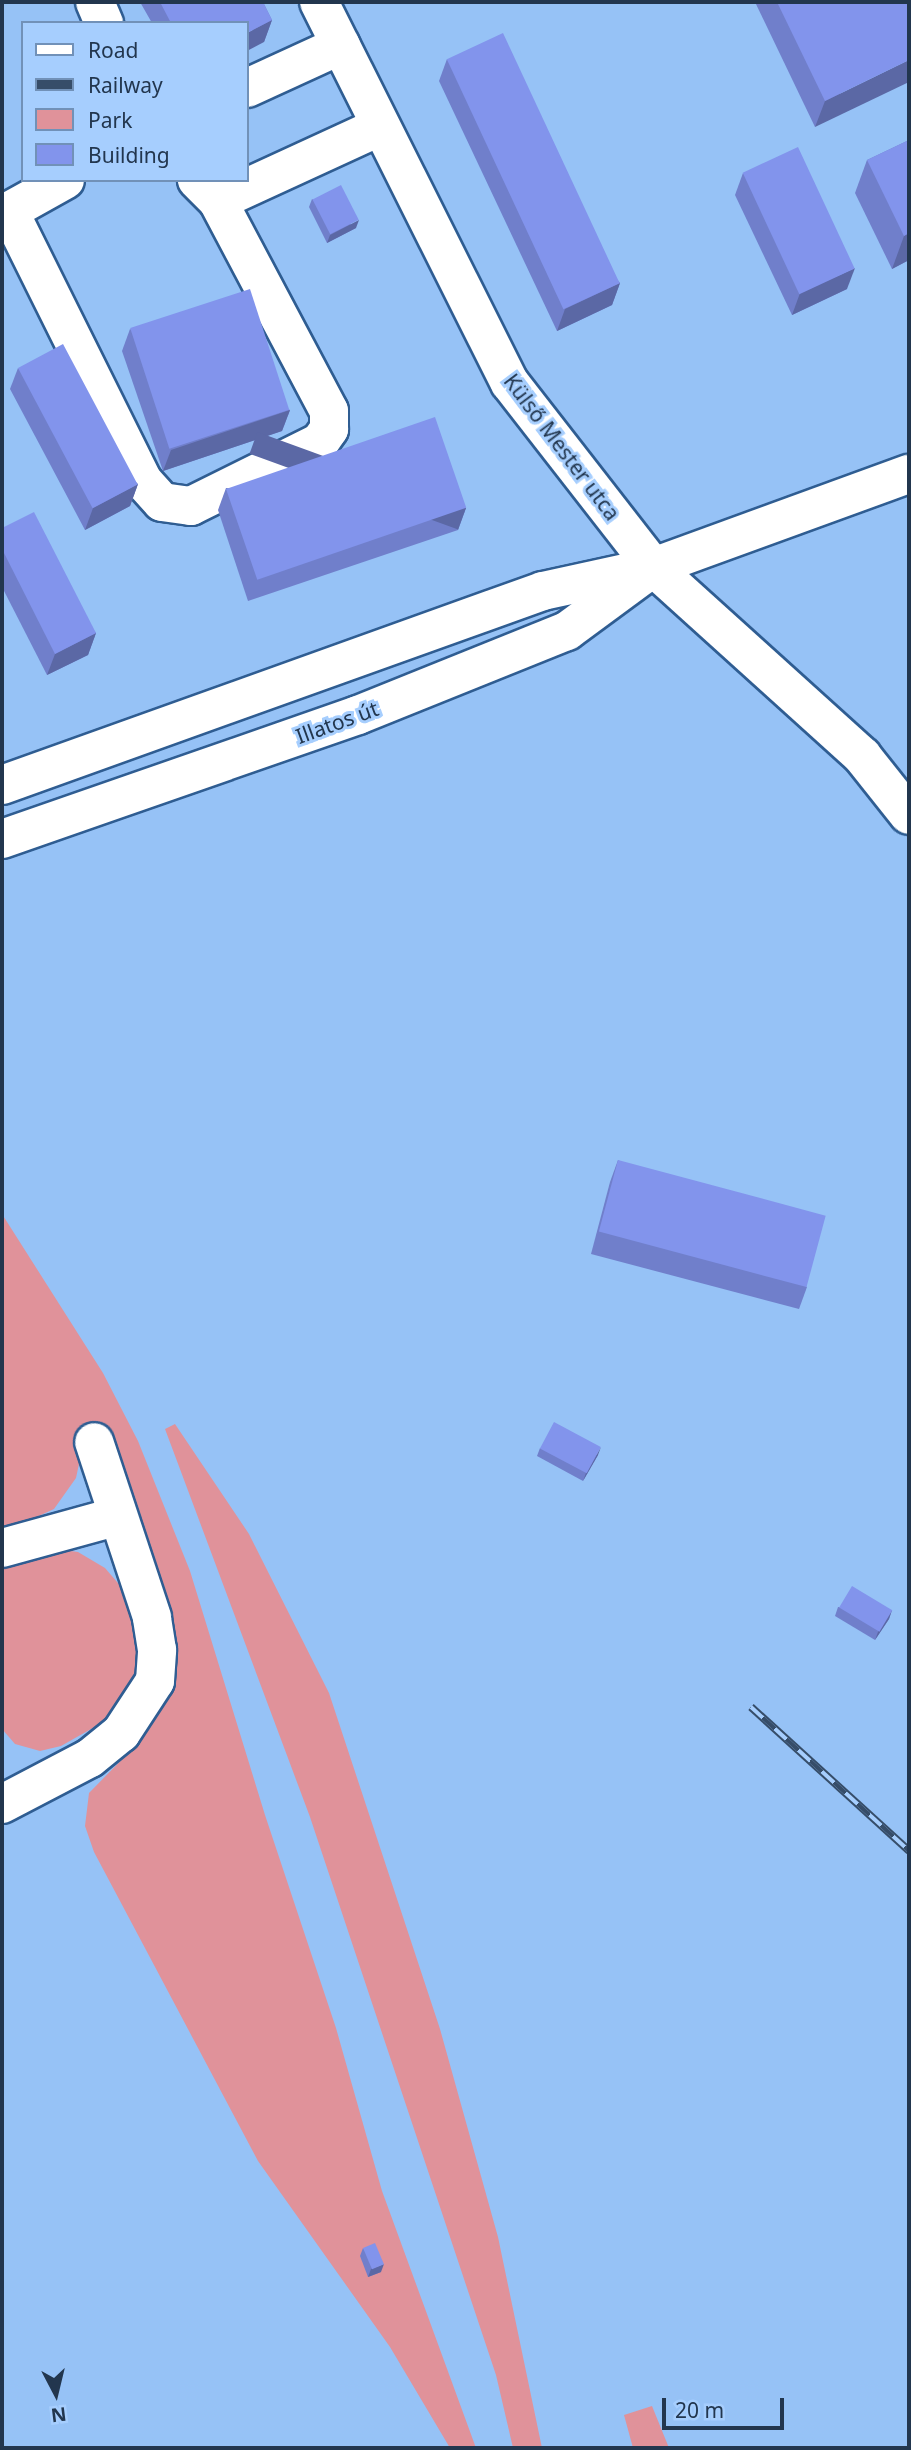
<!DOCTYPE html>
<html>
<head>
<meta charset="utf-8">
<style>
  body { margin:0 }
  #map { position:relative; width:911px; height:2450px; overflow:hidden; background:#a6cefe; font-family:"Noto Sans",sans-serif }
  div>[style] { position:absolute }
  .built>* { inset:0; background:#96c2f6 }
  .green>* { inset:0; background:#e0929a }
  .roads { filter:drop-shadow(2px 0 #2f5d92) drop-shadow(-2px 0 #2f5d92) drop-shadow(0 2px #2f5d92) drop-shadow(0 -2px #2f5d92) }
  .minor>* { height:38px; margin:-19px; padding:0 19px; transform-origin:19px; border-radius:19px; background:#fff }
  .rail>* { height:8px; margin-top:-4px; transform-origin:0; background:repeating-linear-gradient(90deg,#a6cefe 0 16px,#364d69 0 32px); box-sizing:border-box; border-block:2px solid #364d69 }
  .wall>* { inset:0; background:#707fcb }
  .shaded-wall>* { inset:0; background:#5b68a5; transform-origin:0 0 }
  .building>* { inset:0; background:#8294ec; transform-origin:0 0 }
  span { translate:-50% -50%; white-space:nowrap; text-align:center; line-height:1.15; -webkit-text-stroke:6px #a6cefe; paint-order:stroke }
  .street-label { font-size:21px; color:#22364e }
  .frame { position:absolute; inset:0; border:4px solid #22364e; pointer-events:none }
  .legend { position:absolute; left:21px; top:21px; width:228px; height:161px; box-sizing:border-box; background:#a6cefe; border:2px solid #7191b8; margin:0; padding:9px 12px; list-style:none; font-size:21px; color:#22364e }
  .legend li { display:flex; align-items:center; gap:14px; height:35px }
  .legend b { width:35px; border:2px solid #7191b8 }
  .north { position:absolute; left:21px; top:2359px; width:70px; height:70px; -webkit-text-stroke:5px #a6cefe; paint-order:stroke; rotate:173deg; font-size:19px; font-weight:700; line-height:28px; text-align:center; color:#22364e }
  .north::after { content:''; display:block; margin:auto; width:24px; height:32px; background:#22364e; clip-path:polygon(50% 0,100% 100%,50% 72%,0 100%) }
  .scale { position:absolute; left:662px; top:2398px; width:122px; height:32px; box-sizing:border-box; border:4px solid #22364e; border-top:0; padding-left:9px; font-size:21px; line-height:24px; white-space:nowrap; color:#22364e; -webkit-text-stroke:5px #a6cefe; paint-order:stroke }
</style>
</head>
<body>
<div id="map">
  <div class="built">
    <i style="clip-path:polygon(evenodd,2px 2px,909px 2px,909px 2448px,2px 2448px,2px 2px,23px 23px,247px 23px,247px 180px,23px 180px,23px 23px)"></i>
  </div>
  <div class="green">
    <i style="clip-path:polygon(2px 1214px,103px 1373px,138px 1441px,190px 1571px,265px 1815px,336px 2028px,382px 2191px,476px 2448px,450px 2448px,390px 2347px,258px 2161px,94px 1852px,85px 1826px,89px 1793px,143px 1738px,161px 1702px,83px 1445px,76px 1478px,54px 1509px,2px 1533px)"></i>
    <i style="clip-path:polygon(175px 1424px,249px 1534px,329px 1693px,440px 2029px,498px 2237px,542px 2448px,513px 2448px,496px 2375px,310px 1817px,165px 1429px)"></i>
    <i style="clip-path:polygon(56px 1549px,78px 1552px,105px 1568px,124px 1590px,137px 1626px,140px 1667px,132px 1685px,107px 1720px,61px 1746px,40px 1751px,15px 1744px,2px 1729px,2px 1561px)"></i>
    <i style="clip-path:polygon(652px 2406px,669px 2448px,633px 2448px,624px 2415px)"></i>
  </div>
  <div class="roads">
    <div class="minor">
      <i style="left:95px;top:2px;width:23px;rotate:67deg"></i>
      <i style="left:319px;top:2px;width:426px;rotate:63.4deg"></i>
      <i style="left:510px;top:383px;width:233px;rotate:52.1deg"></i>
      <i style="left:653px;top:567px;width:282px;rotate:42.1deg"></i>
      <i style="left:862px;top:756px;width:75px;rotate:51.5deg"></i>
      <i style="left:247px;top:88px;width:103px;rotate:-24.6deg"></i>
      <i style="left:65px;top:180px;width:64px;rotate:151deg"></i>
      <i style="left:9px;top:211px;width:301px;rotate:63.6deg"></i>
      <i style="left:143px;top:481px;width:28px;rotate:48deg"></i>
      <i style="left:162px;top:502px;width:29px;rotate:8deg"></i>
      <i style="left:191px;top:506px;width:144px;rotate:-26.4deg"></i>
      <i style="left:320px;top:442px;width:16px;rotate:-55deg"></i>
      <i style="left:329px;top:429px;width:18px;rotate:-90deg"></i>
      <i style="left:329px;top:411px;width:238px;rotate:-117.9deg"></i>
      <i style="left:218px;top:201px;width:30px;rotate:-135deg"></i>
      <i style="left:218px;top:201px;width:179px;rotate:-24.7deg"></i>
      <i style="left:2px;top:785px;width:575px;rotate:-19.73deg"></i>
      <i style="left:543px;top:591px;width:113px;rotate:-12.3deg"></i>
      <i style="left:653px;top:567px;width:272px;rotate:-20deg"></i>
      <i style="left:2px;top:839px;width:377px;rotate:-19.2deg"></i>
      <i style="left:358px;top:715px;width:225px;rotate:-21.9deg"></i>
      <i style="left:567px;top:631px;width:94px;rotate:-36.4deg"></i>
      <i style="left:2px;top:1548px;width:120px;rotate:-15.4deg"></i>
      <i style="left:2px;top:1804px;width:99px;rotate:-27.6deg"></i>
      <i style="left:90px;top:1758px;width:40px;rotate:-39deg"></i>
      <i style="left:121px;top:1733px;width:62px;rotate:-56.8deg"></i>
      <i style="left:155px;top:1681px;width:31px;rotate:-86deg"></i>
      <i style="left:157px;top:1650px;width:33px;rotate:-99deg"></i>
      <i style="left:152px;top:1617px;width:184px;rotate:-108.3deg"></i>
    </div>
  </div>
  <div class="rail">
    <i style="left:751px;top:1707px;width:214px;rotate:42.3deg"></i>
  </div>
  <div class="wall">
    <i style="clip-path:polygon(140px 2px,263px 2px,272px 20px,264px 42px,247px 23px,152px 23px)"></i>
    <i style="clip-path:polygon(755px 2px,909px 2px,815px 127px)"></i>
    <i style="clip-path:polygon(447px 59px,620px 283px,612px 305px,557px 331px,439px 81px)"></i>
    <i style="clip-path:polygon(909px 140px,909px 260px,892px 269px,855px 193px,867px 160px)"></i>
    <i style="clip-path:polygon(743px 173px,847px 289px,792px 315px,735px 195px)"></i>
    <i style="clip-path:polygon(312px 199px,356px 228px,327px 243px,309px 207px)"></i>
    <i style="clip-path:polygon(130px 329px,290px 410px,282px 431px,163px 471px,122px 351px)"></i>
    <i style="clip-path:polygon(18px 368px,138px 484px,130px 506px,85px 530px,10px 389px)"></i>
    <i style="clip-path:polygon(226px 488px,466px 508px,458px 530px,248px 601px,218px 510px)"></i>
    <i style="clip-path:polygon(2px 528px,96px 633px,88px 655px,47px 675px,2px 587px)"></i>
    <i style="clip-path:polygon(618px 1160px,807px 1287px,799px 1309px,591px 1254px,610px 1182px)"></i>
    <i style="clip-path:polygon(540px 1448px,598px 1455px,583px 1481px,537px 1456px)"></i>
    <i style="clip-path:polygon(838px 1607px,892px 1610px,889px 1619px,875px 1640px,835px 1616px)"></i>
    <i style="clip-path:polygon(363px 2248px,381px 2272px,368px 2277px,360px 2256px)"></i>
  </div>
  <div class="shaded-wall">
    <i style="clip-path:polygon(272px 20px,264px 42px,247px 51px,247px 33px)"></i>
    <i style="clip-path:polygon(909px 60px,909px 82px,815px 127px,825px 101px)"></i>
    <i style="clip-path:polygon(359px 220px,356px 228px,327px 243px,330px 235px)"></i>
    <i style="clip-path:polygon(909px 233px,909px 260px,892px 269px,904px 236px)"></i>
    <i style="clip-path:polygon(855px 268px,847px 289px,792px 315px,800px 293px)"></i>
    <i style="clip-path:polygon(620px 283px,612px 305px,557px 331px,565px 309px)"></i>
    <i style="clip-path:polygon(290px 410px,282px 431px,163px 471px,171px 450px)"></i>
    <i style="clip-path:polygon(138px 484px,130px 506px,85px 530px,93px 508px)"></i>
    <i style="left:466px;top:508px;width:23px;height:222px;rotate:110deg"></i>
    <i style="clip-path:polygon(96px 633px,88px 655px,47px 675px,55px 654px)"></i>
    <i style="clip-path:polygon(601px 1447px,598px 1455px,583px 1481px,586px 1473px)"></i>
    <i style="clip-path:polygon(892px 1610px,889px 1619px,875px 1640px,878px 1632px)"></i>
    <i style="clip-path:polygon(384px 2264px,381px 2272px,368px 2277px,371px 2269px)"></i>
  </div>
  <div class="building">
    <i style="clip-path:polygon(160px 2px,263px 2px,272px 20px,247px 33px,247px 23px,171px 23px)"></i>
    <i style="clip-path:polygon(777px 2px,909px 2px,909px 60px,825px 101px)"></i>
    <i style="left:503px;top:33px;width:276px;height:62px;rotate:65deg"></i>
    <i style="clip-path:polygon(909px 140px,909px 233px,904px 236px,867px 160px)"></i>
    <i style="left:798px;top:147px;width:134px;height:61px;rotate:65deg"></i>
    <i style="left:341px;top:185px;width:39px;height:32px;rotate:63deg"></i>
    <i style="left:250px;top:289px;width:127px;height:126px;rotate:72deg"></i>
    <i style="left:63px;top:344px;width:159px;height:51px;rotate:62deg"></i>
    <i style="left:435px;top:417px;width:96px;height:221px;rotate:71deg"></i>
    <i style="clip-path:polygon(34px 512px,96px 633px,55px 654px,2px 549px,2px 528px)"></i>
    <i style="left:618px;top:1160px;width:215px;height:74px;rotate:15deg"></i>
    <i style="left:554px;top:1422px;width:53px;height:30px;rotate:28deg"></i>
    <i style="left:852px;top:1586px;width:47px;height:25px;rotate:31deg"></i>
    <i style="left:375px;top:2243px;width:23px;height:13px;rotate:67deg"></i>
  </div>
  <div class="street-label">
    <span style="left:562px;top:447px;rotate:53deg">Külső Mester utca</span>
    <span style="left:337px;top:722px;rotate:-20deg">Illatos út</span>
  </div>
  <div class="frame"></div>
  <ul class="legend">
  <li><b style="height:9px;background:#fff"></b>Road</li>
  <li><b style="height:9px;background:#364d69"></b>Railway</li>
  <li><b style="height:19px;background:#e0929a"></b>Park</li>
  <li><b style="height:19px;background:#8294ec"></b>Building</li>
  </ul>
  <div class="north">N</div>
  <div class="scale">20 m</div>
</div>
</body>
</html>
